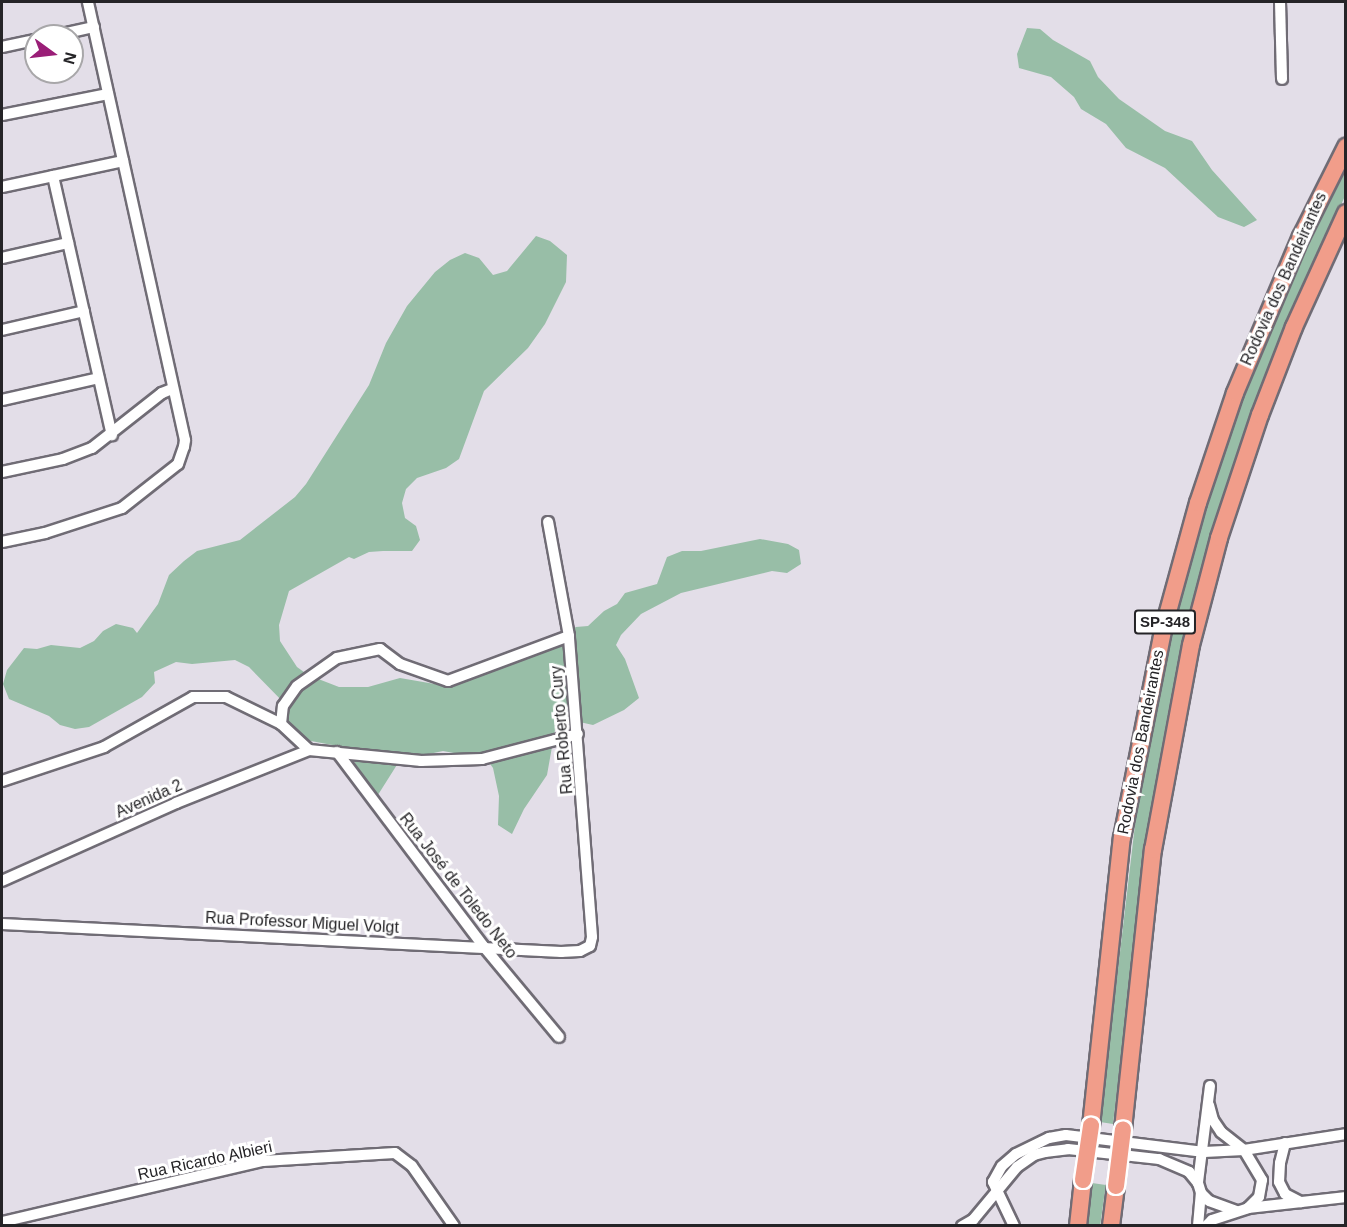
<!DOCTYPE html>
<html>
<head>
<meta charset="utf-8">
<style>
  body { margin:0 }
  #map { position:relative; width:1347px; height:1227px; overflow:hidden; background:#e3dee8; font-family:Arial,sans-serif }
  div>[style] { position:absolute }
  .green>* { inset:0; background:#98bea7; transform-origin:0 0 }
  .roads { filter:drop-shadow(2px 0 #706c75) drop-shadow(-2px 0 #706c75) drop-shadow(0 2px #706c75) drop-shadow(0 -2px #706c75) }
  .minor>* { height:10px; margin:-5px; padding:0 5px; transform-origin:5px; border-radius:5px; background:#fff }
  .highway>* { height:16px; margin:-8px; padding:0 8px; transform-origin:8px; border-radius:8px; background:#f19d8a }
  .bridges { filter:drop-shadow(2px 0 #fff) drop-shadow(-2px 0 #fff) drop-shadow(0 2px #fff) drop-shadow(0 -2px #fff) }
  .highway-bridge>* { height:16px; margin:-8px; padding:0 8px; transform-origin:8px; border-radius:8px; background:#f19d8a }
  span { translate:-50% -50%; white-space:nowrap; text-align:center; line-height:1.15; -webkit-text-stroke:6px #fff; paint-order:stroke }
  .shield-label span { padding:2px 4px; background:#fff; border:2px solid; border-radius:4px; -webkit-text-stroke-width:0 }
  .shield-label { font-size:15px; color:#252427; font-weight:700 }
  .street-label { font-size:16px; color:#252427 }
  .frame { position:absolute; inset:0; border:3px solid #252427; pointer-events:none }
  .north { position:absolute; left:24px; top:24px; width:60px; height:60px; box-sizing:border-box; background:#fff; border:2px solid #a8a7a9; border-radius:50%; rotate:105deg; font-size:16px; font-weight:700; line-height:24px; text-align:center; color:#252427 }
  .north::after { content:''; display:block; margin:auto; width:21px; height:27px; background:#9a1e77; clip-path:polygon(50% 0,100% 100%,50% 72%,0 100%) }
</style>
</head>
<body>
<div id="map">
  <div class="green">
    <i style="clip-path:polygon(1027px 28px,1040px 29px,1053px 40px,1090px 61px,1098px 77px,1119px 99px,1165px 131px,1192px 141px,1212px 170px,1257px 220px,1244px 227px,1218px 217px,1165px 168px,1126px 148px,1106px 124px,1081px 109px,1074px 97px,1051px 77px,1019px 68px,1017px 54px)"></i>
    <i style="clip-path:polygon(1345px 164px,1345px 196px,1281px 338px,1248px 422px,1199px 580px,1169px 708px,1151px 809px,1113px 1124px,1100px 1122px,1139px 791px,1176px 609px,1196px 536px,1236px 412px,1266px 334px)"></i>
    <i style="clip-path:polygon(536px 236px,550px 241px,567px 255px,566px 282px,545px 324px,528px 348px,484px 391px,459px 459px,446px 468px,417px 478px,406px 489px,402px 503px,405px 518px,416px 526px,420px 540px,412px 551px,383px 551px,369px 552px,354px 559px,349px 557px,289px 591px,279px 625px,280px 641px,297px 667px,308px 675px,339px 687px,368px 687px,400px 678px,452px 687px,466px 678px,480px 676px,522px 657px,576px 627px,588px 626px,604px 611px,617px 604px,625px 593px,657px 584px,667px 557px,682px 551px,701px 551px,760px 539px,788px 544px,799px 550px,801px 564px,787px 573px,772px 571px,681px 593px,641px 614px,621px 635px,616px 645px,625px 659px,639px 698px,624px 710px,593px 725px,566px 719px,555px 730px,547px 775px,524px 809px,512px 834px,498px 825px,499px 796px,493px 768px,484px 755px,470px 756px,443px 751px,400px 760px,376px 798px,359px 775px,353px 757px,343px 747px,295px 738px,283px 716px,289px 708px,249px 667px,235px 660px,192px 664px,176px 662px,154px 672px,155px 683px,142px 697px,89px 727px,75px 729px,60px 725px,49px 716px,9px 699px,3px 684px,7px 670px,24px 648px,37px 649px,51px 645px,80px 648px,94px 641px,103px 631px,116px 624px,133px 628px,137px 633px,158px 604px,169px 575px,184px 561px,197px 551px,240px 540px,295px 497px,306px 484px,369px 385px,386px 343px,407px 306px,435px 272px,450px 260px,465px 253px,479px 258px,493px 275px,507px 271px)"></i>
    <i style="left:1092px;top:1183px;width:14px;height:42px;rotate:8deg"></i>
  </div>
  <div class="roads">
    <div class="minor">
      <i style="left:1280px;top:2px;width:77px;rotate:88.5deg"></i>
      <i style="left:53px;top:36px;width:42px;rotate:-12.4deg"></i>
      <i style="left:2px;top:47px;width:35px;rotate:-12deg"></i>
      <i style="left:2px;top:115px;width:108px;rotate:-11.2deg"></i>
      <i style="left:53px;top:176px;width:266px;rotate:77.2deg"></i>
      <i style="left:2px;top:187px;width:124px;rotate:-12.1deg"></i>
      <i style="left:2px;top:258px;width:68px;rotate:-12.8deg"></i>
      <i style="left:2px;top:330px;width:84px;rotate:-13deg"></i>
      <i style="left:2px;top:400px;width:99px;rotate:-12.8deg"></i>
      <i style="left:2px;top:472px;width:62px;rotate:-12deg"></i>
      <i style="left:63px;top:459px;width:31px;rotate:-21deg"></i>
      <i style="left:92px;top:448px;width:89px;rotate:-38.2deg"></i>
      <i style="left:162px;top:393px;width:11px;rotate:-22deg"></i>
      <i style="left:2px;top:542px;width:44px;rotate:-11.8deg"></i>
      <i style="left:45px;top:533px;width:81px;rotate:-18deg"></i>
      <i style="left:122px;top:508px;width:71px;rotate:-38.2deg"></i>
      <i style="left:178px;top:464px;width:18px;rotate:-71deg"></i>
      <i style="left:184px;top:447px;width:7px;rotate:-82deg"></i>
      <i style="left:185px;top:440px;width:449px;rotate:-102.5deg"></i>
      <i style="left:309px;top:750px;width:38px;rotate:-137deg"></i>
      <i style="left:281px;top:724px;width:18px;rotate:-84deg"></i>
      <i style="left:283px;top:706px;width:24px;rotate:-55deg"></i>
      <i style="left:297px;top:686px;width:49px;rotate:-35deg"></i>
      <i style="left:337px;top:658px;width:44px;rotate:-11.8deg"></i>
      <i style="left:380px;top:649px;width:25px;rotate:37deg"></i>
      <i style="left:400px;top:664px;width:51px;rotate:19.5deg"></i>
      <i style="left:448px;top:681px;width:129px;rotate:-20.4deg"></i>
      <i style="left:337px;top:752px;width:244px;rotate:53deg"></i>
      <i style="left:484px;top:947px;width:117px;rotate:50.2deg"></i>
      <i style="left:2px;top:781px;width:108px;rotate:-18.4deg"></i>
      <i style="left:104px;top:747px;width:102px;rotate:-29.3deg"></i>
      <i style="left:193px;top:697px;width:33px"></i>
      <i style="left:226px;top:697px;width:61px;rotate:26.1deg"></i>
      <i style="left:2px;top:881px;width:191px;rotate:-24.1deg"></i>
      <i style="left:176px;top:803px;width:143px;rotate:-21.7deg"></i>
      <i style="left:309px;top:750px;width:113px;rotate:5.6deg"></i>
      <i style="left:421px;top:761px;width:61px;rotate:-1.9deg"></i>
      <i style="left:482px;top:759px;width:99px;rotate:-14.6deg"></i>
      <i style="left:2px;top:924px;width:560px;rotate:2.87deg"></i>
      <i style="left:561px;top:952px;width:19px;rotate:-3deg"></i>
      <i style="left:580px;top:951px;width:11px;rotate:-27deg"></i>
      <i style="left:590px;top:946px;width:9px;rotate:-77deg"></i>
      <i style="left:592px;top:937px;width:302px;rotate:-94.4deg"></i>
      <i style="left:569px;top:636px;width:116px;rotate:-100.4deg"></i>
      <i style="left:1210px;top:1086px;width:98px;rotate:97.1deg"></i>
      <i style="left:1198px;top:1183px;width:10px;rotate:73deg"></i>
      <i style="left:1201px;top:1193px;width:11px;rotate:45deg"></i>
      <i style="left:1209px;top:1201px;width:29px;rotate:20deg"></i>
      <i style="left:1209px;top:1105px;width:16px;rotate:75deg"></i>
      <i style="left:1213px;top:1120px;width:14px;rotate:56deg"></i>
      <i style="left:1221px;top:1132px;width:29px;rotate:38deg"></i>
      <i style="left:1244px;top:1150px;width:35px;rotate:59deg"></i>
      <i style="left:1262px;top:1180px;width:17px;rotate:100deg"></i>
      <i style="left:1259px;top:1197px;width:16px;rotate:135deg"></i>
      <i style="left:1285px;top:1143px;width:21px;rotate:104deg"></i>
      <i style="left:1280px;top:1163px;width:19px;rotate:93deg"></i>
      <i style="left:1279px;top:1182px;width:13px;rotate:63deg"></i>
      <i style="left:1285px;top:1194px;width:18px;rotate:27deg"></i>
      <i style="left:2px;top:1222px;width:268px;rotate:-13.2deg"></i>
      <i style="left:263px;top:1161px;width:132px;rotate:-3.5deg"></i>
      <i style="left:395px;top:1153px;width:21px;rotate:37deg"></i>
      <i style="left:412px;top:1166px;width:73px;rotate:55deg"></i>
      <i style="left:962px;top:1226px;width:13px;rotate:-29deg"></i>
      <i style="left:973px;top:1220px;width:69px;rotate:-50.3deg"></i>
      <i style="left:1017px;top:1167px;width:21px;rotate:-35deg"></i>
      <i style="left:1034px;top:1155px;width:11px;rotate:-15deg"></i>
      <i style="left:1045px;top:1152px;width:23px;rotate:-7deg"></i>
      <i style="left:1068px;top:1149px;width:92px;rotate:6.3deg"></i>
      <i style="left:1159px;top:1159px;width:33px;rotate:23deg"></i>
      <i style="left:1189px;top:1172px;width:14px;rotate:51deg"></i>
      <i style="left:1014px;top:1226px;width:49px;rotate:-115.5deg"></i>
      <i style="left:993px;top:1182px;width:18px;rotate:-61deg"></i>
      <i style="left:1002px;top:1166px;width:18px;rotate:-41deg"></i>
      <i style="left:1016px;top:1154px;width:37px;rotate:-26deg"></i>
      <i style="left:1049px;top:1138px;width:17px;rotate:-10deg"></i>
      <i style="left:1066px;top:1135px;width:139px;rotate:7deg"></i>
      <i style="left:1204px;top:1152px;width:40px;rotate:-2.9deg"></i>
      <i style="left:1244px;top:1150px;width:103px;rotate:-8.9deg"></i>
      <i style="left:1198px;top:1226px;width:33px;rotate:-85deg"></i>
      <i style="left:1206px;top:1226px;width:8px;rotate:-45deg"></i>
      <i style="left:1212px;top:1220px;width:38px;rotate:-18deg"></i>
      <i style="left:1248px;top:1208px;width:99px;rotate:-6.4deg"></i>
    </div>
    <div class="highway">
      <i style="left:1091px;top:1126px;width:290px;rotate:-83.9deg"></i>
      <i style="left:1122px;top:838px;width:212px;rotate:-78.8deg"></i>
      <i style="left:1163px;top:630px;width:132px;rotate:-74.6deg"></i>
      <i style="left:1198px;top:503px;width:116px;rotate:-71.4deg"></i>
      <i style="left:1235px;top:393px;width:169px;rotate:-67.1deg"></i>
      <i style="left:1301px;top:237px;width:101px;rotate:-63.4deg"></i>
      <i style="left:1123px;top:1129px;width:281px;rotate:-83.9deg"></i>
      <i style="left:1153px;top:850px;width:208px;rotate:-79.5deg"></i>
      <i style="left:1191px;top:645px;width:111px;rotate:-75.3deg"></i>
      <i style="left:1219px;top:538px;width:130px;rotate:-71.6deg"></i>
      <i style="left:1260px;top:415px;width:94px;rotate:-68.9deg"></i>
      <i style="left:1294px;top:327px;width:125px;rotate:-65.5deg"></i>
      <i style="left:1078px;top:1226px;width:46px;rotate:-83.8deg"></i>
      <i style="left:1111px;top:1226px;width:40px;rotate:-82.9deg"></i>
    </div>
  </div>
  <div class="bridges">
    <div class="highway-bridge">
      <i style="left:1083px;top:1180px;width:55px;rotate:-81.6deg"></i>
      <i style="left:1116px;top:1186px;width:57px;rotate:-83deg"></i>
    </div>
  </div>
  <div class="shield-label">
    <span style="left:1165px;top:622px">SP-348</span>
  </div>
  <div class="street-label">
    <span style="left:1284px;top:279px;rotate:-66deg">Rodovia dos Bandeirantes</span>
    <span style="left:562px;top:730px;rotate:-95deg">Rua Roberto Cury</span>
    <span style="left:1141px;top:742px;rotate:-79deg">Rodovia dos Bandeirantes</span>
    <span style="left:149px;top:799px;rotate:-24deg">Avenida 2</span>
    <span style="left:458px;top:886px;rotate:52deg">Rua José de Toledo Neto</span>
    <span style="left:302px;top:923px;rotate:3deg">Rua Professor Miguel Volgt</span>
    <span style="left:205px;top:1161px;rotate:-12deg">Rua Ricardo Albieri</span>
  </div>
  <div class="frame"></div>
  <div class="north">N</div>
</div>
</body>
</html>
